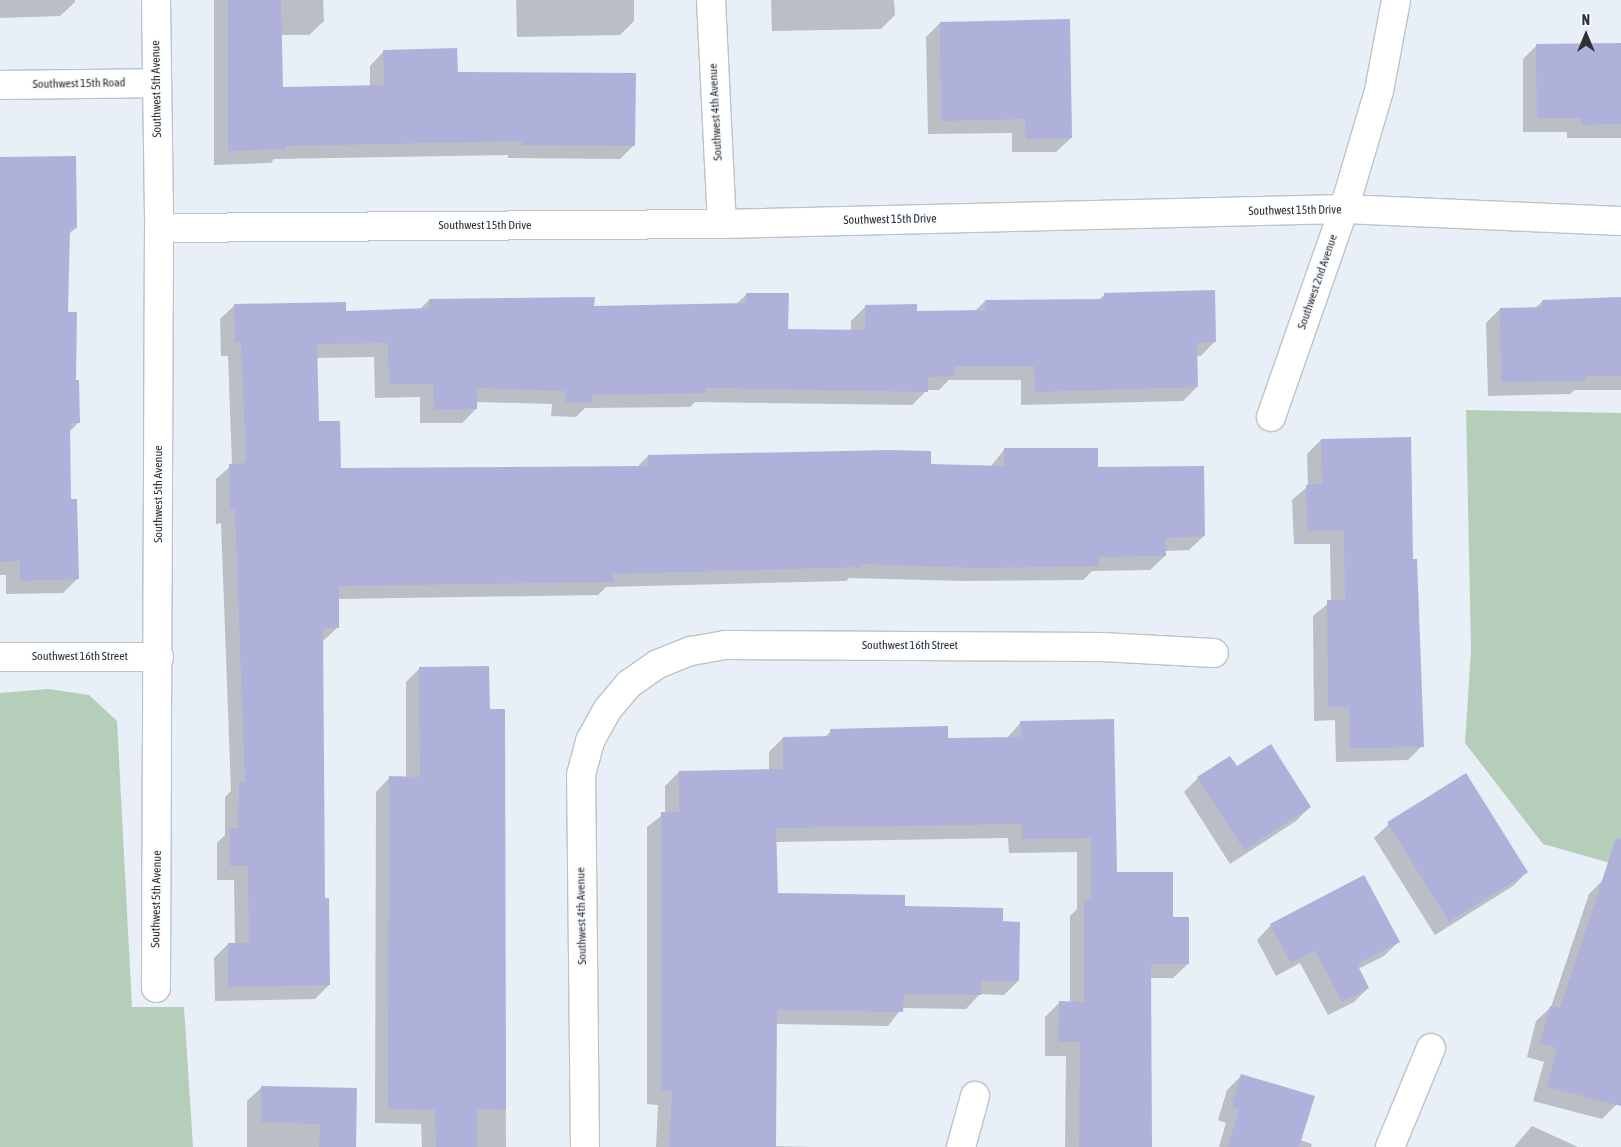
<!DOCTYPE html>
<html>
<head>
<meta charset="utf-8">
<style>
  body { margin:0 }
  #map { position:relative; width:1621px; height:1147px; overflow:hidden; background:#e8eff7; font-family:"Asap Condensed",sans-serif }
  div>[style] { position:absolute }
  .green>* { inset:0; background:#b5ceba }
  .shadow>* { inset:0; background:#0003 }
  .building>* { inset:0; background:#afb1da; transform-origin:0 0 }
  .roads { filter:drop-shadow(1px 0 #bcc3ca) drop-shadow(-1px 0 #bcc3ca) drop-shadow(0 1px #bcc3ca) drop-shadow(0 -1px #bcc3ca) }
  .minor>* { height:28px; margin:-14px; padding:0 14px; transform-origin:14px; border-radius:14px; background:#fff }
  span { translate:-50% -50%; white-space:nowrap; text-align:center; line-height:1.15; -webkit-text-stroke:4px #f9fcff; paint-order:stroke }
  .street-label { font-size:12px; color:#2f3235 }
  .north { position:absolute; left:1561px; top:10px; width:50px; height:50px; -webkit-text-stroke:4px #f9fcff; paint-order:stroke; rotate:0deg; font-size:14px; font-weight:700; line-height:20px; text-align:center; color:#2f3235 }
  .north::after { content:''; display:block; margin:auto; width:18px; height:22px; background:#2f3235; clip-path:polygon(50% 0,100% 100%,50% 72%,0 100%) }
</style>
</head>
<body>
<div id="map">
  <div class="green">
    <i style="clip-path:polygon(1466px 410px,1621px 413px,1621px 866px,1543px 844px,1465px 743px,1471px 650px)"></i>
    <i style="clip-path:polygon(48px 689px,89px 695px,117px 721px,132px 1007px,184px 1007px,193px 1147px,0 1147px,0 693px)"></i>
  </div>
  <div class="shadow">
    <i style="clip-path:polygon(0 0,75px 0,75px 2px,60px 16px,0 18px)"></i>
    <i style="clip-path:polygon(214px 0,323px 0,324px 21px,309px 35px,280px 35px,281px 88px,370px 87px,370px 66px,384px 51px,456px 73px,634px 145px,620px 159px,508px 158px,508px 155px,274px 159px,271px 163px,214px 165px)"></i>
    <i style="clip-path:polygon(516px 0,634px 0,634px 21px,620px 35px,517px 37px)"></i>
    <i style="clip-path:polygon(771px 0,894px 0,895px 15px,881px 29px,772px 31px)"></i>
    <i style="clip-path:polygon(940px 23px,1071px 138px,1056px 152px,1012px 152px,1012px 133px,928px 134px,926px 37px)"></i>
    <i style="clip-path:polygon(1537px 45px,1621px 56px,1621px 138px,1567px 138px,1567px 132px,1523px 132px,1523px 59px)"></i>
    <i style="clip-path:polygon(0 158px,76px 228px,68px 235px,67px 313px,78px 423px,69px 432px,70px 500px,77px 579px,63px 593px,6px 594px,6px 575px,0 575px)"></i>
    <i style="clip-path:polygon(747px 294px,786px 330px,851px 331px,851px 321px,865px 307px,916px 312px,975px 311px,985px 301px,1099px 300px,1105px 294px,1215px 341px,1201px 356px,1196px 356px,1197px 387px,1183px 401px,1021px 405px,1021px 380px,949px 380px,939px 390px,927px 390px,912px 405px,695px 402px,690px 407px,585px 408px,576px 417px,551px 416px,552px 404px,476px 402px,476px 409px,462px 423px,420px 423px,420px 397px,375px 398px,374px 357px,316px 358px,318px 422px,340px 470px,637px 467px,648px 456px,990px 467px,1004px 450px,1097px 469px,1204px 536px,1189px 550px,1164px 551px,1165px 556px,1150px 570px,1092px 571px,1083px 580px,964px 581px,849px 578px,846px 581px,606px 587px,598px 595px,338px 599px,338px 627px,322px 642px,324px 900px,329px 985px,315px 999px,215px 1001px,214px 958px,228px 944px,235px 944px,234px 880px,217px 880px,217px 843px,225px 835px,225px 797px,231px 791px,221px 523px,216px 524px,216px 479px,232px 465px,228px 356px,221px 356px,220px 319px,235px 305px,345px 312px,419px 310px,429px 300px,593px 307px,736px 304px)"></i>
    <i style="clip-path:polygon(1621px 298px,1621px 390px,1575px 390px,1570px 394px,1488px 396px,1486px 323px,1500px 309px,1535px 308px,1543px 301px)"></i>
    <i style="clip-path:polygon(1321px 440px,1411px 560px,1422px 746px,1408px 760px,1336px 762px,1335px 720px,1314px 721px,1313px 616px,1331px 601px,1330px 544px,1294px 544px,1292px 500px,1308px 486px,1307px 454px)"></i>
    <i style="clip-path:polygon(420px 668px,488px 710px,504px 710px,506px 1147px,422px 1147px,421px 1124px,375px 1123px,376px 792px,390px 777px,406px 778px,406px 682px)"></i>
    <i style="clip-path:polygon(1021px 722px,1116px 874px,1172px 918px,1188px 964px,1173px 978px,1150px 978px,1150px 1147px,1065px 1147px,1066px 1056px,1045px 1056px,1045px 1017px,1059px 1003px,1070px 1003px,1070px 916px,1077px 909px,1077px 852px,1009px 853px,1008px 838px,775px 842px,776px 895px,904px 907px,1001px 922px,1018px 981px,1004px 995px,980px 994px,966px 1009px,902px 1008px,888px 1026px,775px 1024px,775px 1146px,811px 1147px,656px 1147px,658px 1105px,647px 1104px,647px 827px,665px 813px,665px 786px,679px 772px,769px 771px,769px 752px,783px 738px,824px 738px,831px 731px,946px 739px,1007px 738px)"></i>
    <i style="clip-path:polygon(1236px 768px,1310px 807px,1296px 821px,1230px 864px,1184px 792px,1198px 778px)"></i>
    <i style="clip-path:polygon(1389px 824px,1527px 872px,1513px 886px,1435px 935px,1374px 838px)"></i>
    <i style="clip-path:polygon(1603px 880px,1621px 886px,1621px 1087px,1617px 1104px,1602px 1119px,1533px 1101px,1544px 1062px,1527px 1057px,1536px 1021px,1551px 1007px,1589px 894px)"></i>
    <i style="clip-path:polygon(1271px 925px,1398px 942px,1384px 956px,1358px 969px,1368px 988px,1354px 1002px,1328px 1015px,1300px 963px,1276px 976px,1257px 940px)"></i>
    <i style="clip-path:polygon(1241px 1076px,1300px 1140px,1312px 1144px,1311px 1147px,1219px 1147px,1226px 1123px,1218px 1120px,1227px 1090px)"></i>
    <i style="clip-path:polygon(262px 1087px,355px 1089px,354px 1147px,247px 1147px,247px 1101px)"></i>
    <i style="clip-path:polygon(1532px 1126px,1578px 1147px,1514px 1147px)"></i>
  </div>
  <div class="building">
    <i style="clip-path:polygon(228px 0,281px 0,283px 87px,384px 85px,383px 50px,457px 48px,458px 72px,636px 73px,635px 146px,521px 145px,522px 141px,286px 146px,286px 149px,228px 151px)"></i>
    <i style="clip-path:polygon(1070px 19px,1072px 138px,1026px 139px,1025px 119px,941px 121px,940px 22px)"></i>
    <i style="clip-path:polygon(1621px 43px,1621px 124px,1581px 125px,1581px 118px,1537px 118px,1536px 44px)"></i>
    <i style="clip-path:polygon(76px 156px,77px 228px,70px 229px,68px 312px,77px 312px,76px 380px,79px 380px,80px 423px,70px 423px,71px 499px,77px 499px,79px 579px,20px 581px,20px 561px,0 562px,0 157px)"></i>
    <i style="clip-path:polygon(1215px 290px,1216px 342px,1197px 343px,1198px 387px,1035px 392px,1034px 366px,954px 366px,955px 376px,928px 377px,928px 392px,706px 388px,706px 393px,592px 395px,591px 403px,565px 403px,565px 391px,477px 388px,477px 409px,434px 410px,433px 384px,389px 384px,388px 343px,317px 344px,319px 421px,340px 421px,341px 468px,648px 466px,648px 455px,888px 450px,931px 451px,931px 464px,1004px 466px,1004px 448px,1098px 448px,1098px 467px,1204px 466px,1205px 536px,1165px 538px,1166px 556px,1098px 557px,1099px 566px,979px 568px,861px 564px,861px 567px,613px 574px,613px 582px,339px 586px,339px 628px,323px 628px,325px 898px,329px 898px,330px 985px,228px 987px,228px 943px,249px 943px,248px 866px,230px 866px,230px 828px,238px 828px,239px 782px,245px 782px,235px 510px,230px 510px,229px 464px,246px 463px,241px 342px,235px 342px,234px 304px,346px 302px,346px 311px,429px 308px,429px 299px,595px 297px,594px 306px,746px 303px,746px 293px,789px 293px,788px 329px,865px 330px,865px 305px,917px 304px,917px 311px,985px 310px,985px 300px,1104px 299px,1104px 293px)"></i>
    <i style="clip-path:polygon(1621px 297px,1621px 376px,1586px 376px,1586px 381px,1501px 382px,1500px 308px,1542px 307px,1542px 300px)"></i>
    <i style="clip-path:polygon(1411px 437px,1413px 559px,1417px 559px,1424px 747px,1350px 748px,1349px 707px,1328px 707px,1327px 600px,1345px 600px,1344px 530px,1307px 531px,1306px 485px,1322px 484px,1321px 439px)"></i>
    <i style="clip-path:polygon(489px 666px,490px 709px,505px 709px,506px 1110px,477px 1109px,477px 1147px,436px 1147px,435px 1110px,388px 1109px,389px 776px,420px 777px,419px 667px)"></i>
    <i style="clip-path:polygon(1114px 719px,1117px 872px,1173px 872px,1173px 917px,1189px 917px,1189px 964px,1151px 964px,1152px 1147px,1079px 1147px,1080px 1042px,1058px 1042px,1059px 1001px,1084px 1002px,1084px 900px,1091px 900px,1091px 838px,1022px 839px,1022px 824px,776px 828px,778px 893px,905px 895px,905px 906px,1003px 908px,1003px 921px,1020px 922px,1019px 981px,982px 981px,981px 995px,904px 994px,903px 1012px,777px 1010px,776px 1147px,669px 1147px,672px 1091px,661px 1091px,661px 812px,679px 812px,679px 771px,783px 769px,783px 737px,830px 736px,830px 729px,948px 726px,948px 738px,1021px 737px,1020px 721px)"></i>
    <i style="clip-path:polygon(1271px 744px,1311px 807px,1244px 850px,1197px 777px,1230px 756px,1237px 766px)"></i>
    <i style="left:1466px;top:773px;width:117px;height:93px;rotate:58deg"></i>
    <i style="clip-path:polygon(1616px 838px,1621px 839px,1621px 1106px,1547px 1087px,1557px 1048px,1540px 1043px,1550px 1006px,1560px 1008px)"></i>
    <i style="clip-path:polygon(1364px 875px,1400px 942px,1357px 964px,1369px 988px,1342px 1002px,1315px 950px,1291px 963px,1270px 924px)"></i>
    <i style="clip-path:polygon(1241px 1074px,1315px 1096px,1299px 1147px,1228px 1147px,1239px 1109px,1232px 1106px)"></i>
    <i style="clip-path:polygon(261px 1086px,357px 1088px,356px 1147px,319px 1147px,320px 1124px,261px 1122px)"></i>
  </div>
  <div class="roads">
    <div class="minor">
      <i style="left:156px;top:0;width:228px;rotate:89.2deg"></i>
      <i style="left:159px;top:228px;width:760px;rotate:90.23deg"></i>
      <i style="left:711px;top:0;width:224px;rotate:87.2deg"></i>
      <i style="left:0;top:85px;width:157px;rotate:-0.7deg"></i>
      <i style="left:159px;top:228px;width:563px;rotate:-0.41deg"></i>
      <i style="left:722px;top:224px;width:622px;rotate:-1.38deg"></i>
      <i style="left:1344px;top:209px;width:277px;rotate:2.5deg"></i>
      <i style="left:1271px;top:417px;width:220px;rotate:-70.7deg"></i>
      <i style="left:1344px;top:209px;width:123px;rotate:-73.5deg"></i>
      <i style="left:1379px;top:91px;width:93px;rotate:-79.4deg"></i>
      <i style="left:0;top:657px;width:159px"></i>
      <i style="left:585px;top:1147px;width:372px;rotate:-90.6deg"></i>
      <i style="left:581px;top:775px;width:35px;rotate:-75deg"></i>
      <i style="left:590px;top:741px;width:35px;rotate:-61deg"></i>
      <i style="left:607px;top:710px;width:34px;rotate:-50deg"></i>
      <i style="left:629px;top:684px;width:35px;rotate:-35deg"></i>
      <i style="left:658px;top:664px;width:35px;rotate:-22deg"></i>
      <i style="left:691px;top:651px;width:35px;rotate:-10deg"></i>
      <i style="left:725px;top:645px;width:377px;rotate:0.3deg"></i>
      <i style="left:1102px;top:647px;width:112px;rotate:3.1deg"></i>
      <i style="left:961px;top:1147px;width:53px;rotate:-74.6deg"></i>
      <i style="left:1390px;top:1147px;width:107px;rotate:-67.5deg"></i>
    </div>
  </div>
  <div class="street-label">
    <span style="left:79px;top:84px;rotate:-1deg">Southwest 15th Road</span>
    <span style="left:157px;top:89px;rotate:-91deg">Southwest 5th Avenue</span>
    <span style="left:716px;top:112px;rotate:-93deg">Southwest 4th Avenue</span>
    <span style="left:1295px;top:211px;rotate:-1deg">Southwest 15th Drive</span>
    <span style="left:890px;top:220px;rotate:-1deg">Southwest 15th Drive</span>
    <span style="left:485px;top:226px">Southwest 15th Drive</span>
    <span style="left:1318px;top:282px;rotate:-71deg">Southwest 2nd Avenue</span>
    <span style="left:159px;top:494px;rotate:-90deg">Southwest 5th Avenue</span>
    <span style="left:910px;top:646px">Southwest 16th Street</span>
    <span style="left:80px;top:657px">Southwest 16th Street</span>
    <span style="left:157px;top:899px;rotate:-89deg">Southwest 5th Avenue</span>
    <span style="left:582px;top:916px;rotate:-91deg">Southwest 4th Avenue</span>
  </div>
  <div class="north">N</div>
</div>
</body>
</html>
